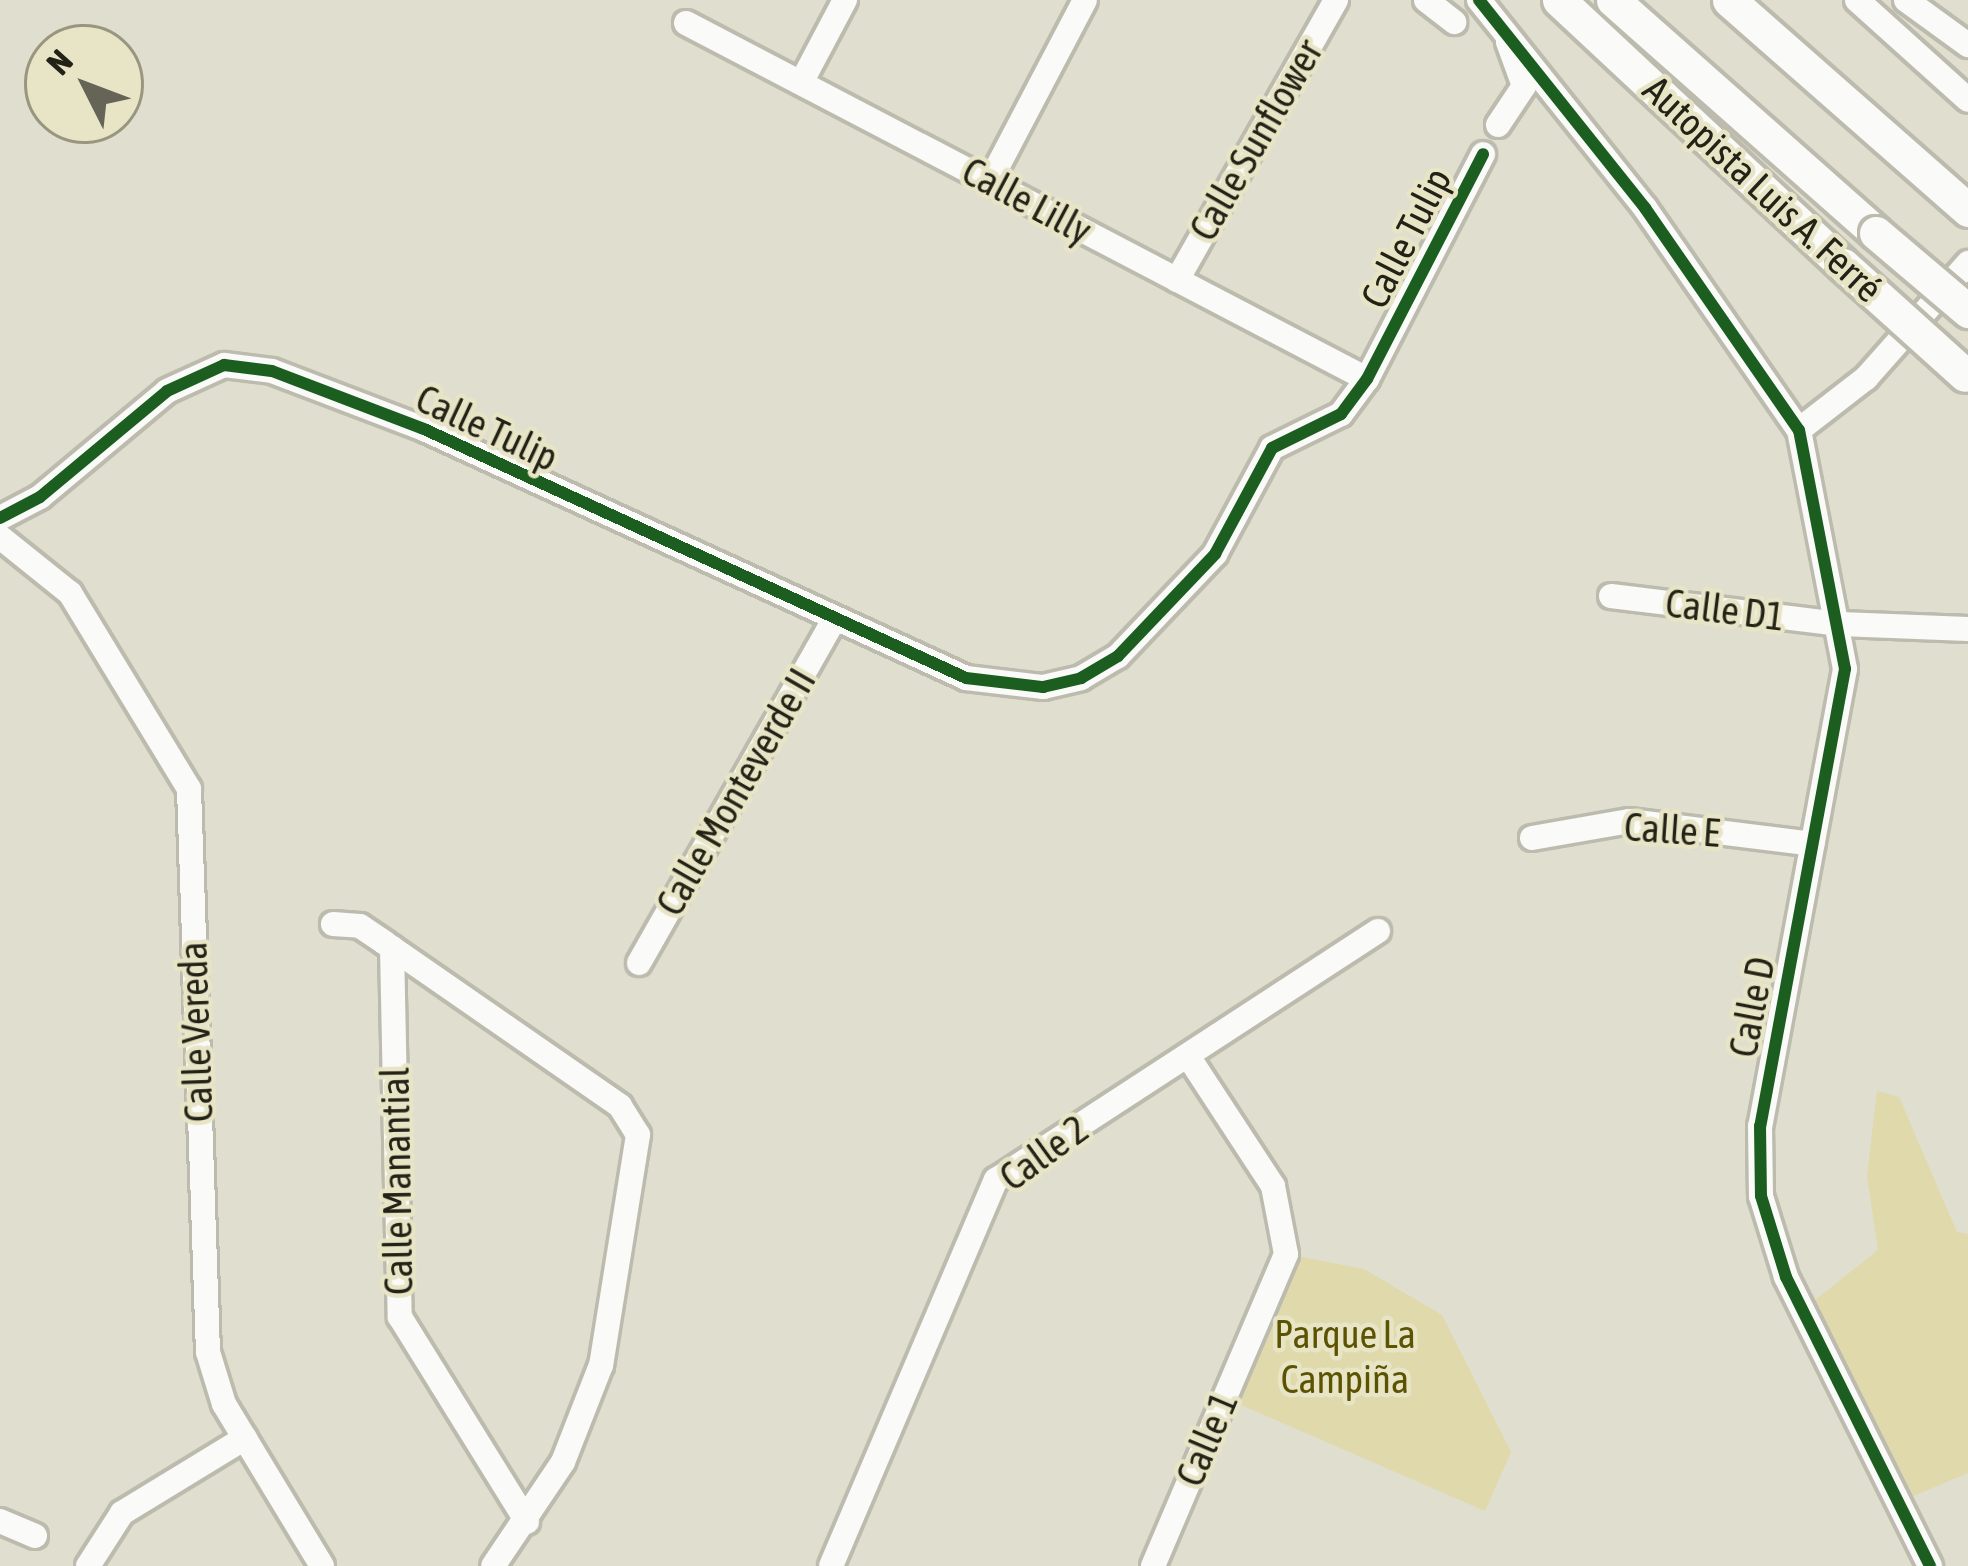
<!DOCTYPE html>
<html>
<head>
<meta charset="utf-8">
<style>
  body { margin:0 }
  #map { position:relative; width:1968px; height:1566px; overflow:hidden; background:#e0dece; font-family:"Asap Condensed",sans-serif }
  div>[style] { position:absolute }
  .green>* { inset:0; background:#dfd9ab }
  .roads { filter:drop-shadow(3px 0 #bcbbad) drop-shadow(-3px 0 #bcbbad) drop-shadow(0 3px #bcbbad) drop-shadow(0 -3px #bcbbad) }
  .minor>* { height:24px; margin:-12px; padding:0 12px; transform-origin:12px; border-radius:12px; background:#fafaf8 }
  .highway>* { height:33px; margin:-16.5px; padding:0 16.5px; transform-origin:16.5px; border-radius:16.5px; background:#fafaf8 }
  .bridges { filter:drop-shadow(3px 0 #bcbbad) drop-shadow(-3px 0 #bcbbad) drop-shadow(0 3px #bcbbad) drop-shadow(0 -3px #bcbbad) }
  .highway-bridge>* { height:33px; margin:-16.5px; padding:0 16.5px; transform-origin:16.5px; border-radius:16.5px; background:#fafaf8 }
  .cycleway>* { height:12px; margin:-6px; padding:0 6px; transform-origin:6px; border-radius:6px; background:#1b5e20 }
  span { translate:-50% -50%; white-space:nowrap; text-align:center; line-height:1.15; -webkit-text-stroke:9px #e8e4c6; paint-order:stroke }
  .street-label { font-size:39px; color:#232216 }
  .park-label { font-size:39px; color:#5c5302 }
  .north { position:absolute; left:24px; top:24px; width:120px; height:120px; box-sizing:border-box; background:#e8e4c6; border:3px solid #999680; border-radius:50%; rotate:312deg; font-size:33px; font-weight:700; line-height:48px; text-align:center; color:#232216 }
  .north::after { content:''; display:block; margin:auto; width:42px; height:54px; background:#656456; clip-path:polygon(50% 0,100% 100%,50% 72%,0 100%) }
</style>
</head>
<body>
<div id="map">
  <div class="green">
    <i style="clip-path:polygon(1877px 1091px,1899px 1097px,1957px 1232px,1968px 1234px,1968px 1473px,1911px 1497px,1815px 1300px,1878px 1250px,1867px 1176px)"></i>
    <i style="clip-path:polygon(1291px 1255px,1364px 1269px,1442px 1315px,1511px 1452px,1485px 1511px,1232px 1401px)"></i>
  </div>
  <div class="roads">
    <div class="minor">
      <i style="left:1426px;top:0;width:36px;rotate:38deg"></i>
      <i style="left:1479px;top:0;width:266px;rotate:51.4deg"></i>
      <i style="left:1645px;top:208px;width:270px;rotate:55.3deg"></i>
      <i style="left:1799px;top:430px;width:243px;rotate:79.1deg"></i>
      <i style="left:1845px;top:669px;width:465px;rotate:100.5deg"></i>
      <i style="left:1760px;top:1126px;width:70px;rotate:89.2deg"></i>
      <i style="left:1761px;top:1196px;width:85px;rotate:72.8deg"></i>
      <i style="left:1786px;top:1277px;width:323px;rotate:63.5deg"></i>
      <i style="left:1857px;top:0;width:149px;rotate:42deg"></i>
      <i style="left:1906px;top:0;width:77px;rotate:36deg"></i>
      <i style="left:686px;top:23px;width:768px;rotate:27.6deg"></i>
      <i style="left:801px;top:83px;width:94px;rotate:-62.1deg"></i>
      <i style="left:1498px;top:125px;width:47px;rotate:-56.3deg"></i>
      <i style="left:1524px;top:86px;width:47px;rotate:-110deg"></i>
      <i style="left:990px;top:181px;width:204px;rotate:-62.3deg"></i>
      <i style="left:1177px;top:280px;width:322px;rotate:-60.4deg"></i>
      <i style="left:1799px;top:430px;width:85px;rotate:-37.8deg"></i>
      <i style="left:1866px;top:378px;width:154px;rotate:-48.4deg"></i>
      <i style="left:0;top:518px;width:45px;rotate:-27.7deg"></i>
      <i style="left:40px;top:497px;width:165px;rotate:-39.8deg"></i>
      <i style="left:167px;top:391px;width:63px;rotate:-24.5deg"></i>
      <i style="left:224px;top:365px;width:48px;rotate:7.1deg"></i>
      <i style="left:272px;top:371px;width:163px;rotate:20.9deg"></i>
      <i style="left:424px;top:429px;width:596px;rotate:24.67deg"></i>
      <i style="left:966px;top:678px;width:78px;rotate:6.7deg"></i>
      <i style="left:1043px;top:687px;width:39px;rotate:-13deg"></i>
      <i style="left:1081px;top:678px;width:43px;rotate:-30.7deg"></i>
      <i style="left:1118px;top:656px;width:141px;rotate:-46.4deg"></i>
      <i style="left:1215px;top:554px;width:120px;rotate:-61.7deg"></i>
      <i style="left:1272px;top:448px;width:77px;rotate:-26.2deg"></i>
      <i style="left:1341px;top:414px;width:44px;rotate:-53.4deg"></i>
      <i style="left:1367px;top:379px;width:253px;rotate:-62.7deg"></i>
      <i style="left:0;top:537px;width:90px;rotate:38.7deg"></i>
      <i style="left:70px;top:593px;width:229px;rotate:58.7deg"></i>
      <i style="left:189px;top:789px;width:563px;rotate:88.07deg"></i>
      <i style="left:208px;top:1352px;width:54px;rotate:72.9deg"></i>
      <i style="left:224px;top:1404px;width:189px;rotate:58.8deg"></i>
      <i style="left:1611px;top:596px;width:231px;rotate:7deg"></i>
      <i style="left:1840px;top:624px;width:128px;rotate:2.2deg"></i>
      <i style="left:1532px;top:838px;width:98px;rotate:-9.9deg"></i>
      <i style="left:1629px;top:821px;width:185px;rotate:7.1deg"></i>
      <i style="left:333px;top:924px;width:27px;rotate:4deg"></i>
      <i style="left:360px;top:926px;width:30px;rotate:34deg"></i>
      <i style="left:385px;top:943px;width:286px;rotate:34.7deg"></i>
      <i style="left:620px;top:1106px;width:34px;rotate:58deg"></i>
      <i style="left:638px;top:1135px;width:233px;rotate:99.1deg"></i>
      <i style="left:601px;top:1365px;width:104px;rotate:111.4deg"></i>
      <i style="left:563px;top:1462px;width:125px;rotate:123.9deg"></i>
      <i style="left:392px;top:948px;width:369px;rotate:88.8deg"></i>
      <i style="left:400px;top:1317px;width:241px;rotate:58.2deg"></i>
      <i style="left:639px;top:963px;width:392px;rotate:-60.4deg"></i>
      <i style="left:0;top:1521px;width:38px;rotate:23deg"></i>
      <i style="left:88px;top:1566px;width:63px;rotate:-57.3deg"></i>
      <i style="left:122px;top:1513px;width:144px;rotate:-31.4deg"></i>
      <i style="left:831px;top:1566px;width:420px;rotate:-66.9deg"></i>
      <i style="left:996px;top:1180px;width:456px;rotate:-33.1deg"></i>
      <i style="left:1153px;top:1566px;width:339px;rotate:-66.9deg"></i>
      <i style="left:1286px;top:1254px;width:69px;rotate:-100.8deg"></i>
      <i style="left:1273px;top:1186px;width:155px;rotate:-123.2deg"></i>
    </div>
    <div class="highway">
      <i style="left:1559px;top:0;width:388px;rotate:43deg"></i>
      <i style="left:1613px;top:0;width:351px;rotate:41.5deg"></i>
      <i style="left:1729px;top:0;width:318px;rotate:41.3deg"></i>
    </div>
  </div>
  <div class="bridges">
    <div class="highway-bridge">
      <i style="left:1876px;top:233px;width:121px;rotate:40.3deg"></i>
      <i style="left:1843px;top:265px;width:164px;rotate:42deg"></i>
    </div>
  </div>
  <div class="cycleway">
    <i style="left:1479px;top:0;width:266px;rotate:51.4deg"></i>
    <i style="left:1645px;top:208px;width:270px;rotate:55.3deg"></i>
    <i style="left:1799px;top:430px;width:243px;rotate:79.1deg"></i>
    <i style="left:1845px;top:669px;width:465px;rotate:100.5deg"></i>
    <i style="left:1760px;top:1126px;width:70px;rotate:89.2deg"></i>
    <i style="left:1761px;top:1196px;width:85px;rotate:72.8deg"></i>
    <i style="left:1786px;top:1277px;width:323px;rotate:63.5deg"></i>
    <i style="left:0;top:518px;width:45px;rotate:-27.7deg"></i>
    <i style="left:40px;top:497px;width:165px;rotate:-39.8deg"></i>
    <i style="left:167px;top:391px;width:63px;rotate:-24.5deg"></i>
    <i style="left:224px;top:365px;width:48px;rotate:7.1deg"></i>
    <i style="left:272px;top:371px;width:163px;rotate:20.9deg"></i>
    <i style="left:424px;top:429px;width:596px;rotate:24.67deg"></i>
    <i style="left:966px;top:678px;width:78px;rotate:6.7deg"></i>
    <i style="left:1043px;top:687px;width:39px;rotate:-13deg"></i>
    <i style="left:1081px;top:678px;width:43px;rotate:-30.7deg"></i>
    <i style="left:1118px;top:656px;width:141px;rotate:-46.4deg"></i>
    <i style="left:1215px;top:554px;width:120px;rotate:-61.7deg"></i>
    <i style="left:1272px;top:448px;width:77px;rotate:-26.2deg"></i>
    <i style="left:1341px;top:414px;width:44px;rotate:-53.4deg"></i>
    <i style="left:1367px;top:379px;width:253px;rotate:-62.7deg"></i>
  </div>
  <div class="street-label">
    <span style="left:1256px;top:140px;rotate:-60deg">Calle Sunflower</span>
    <span style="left:1763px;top:189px;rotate:43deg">Autopista Luis A. Ferré</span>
    <span style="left:1027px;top:201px;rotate:28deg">Calle Lilly</span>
    <span style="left:1406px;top:238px;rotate:-63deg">Calle Tulip</span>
    <span style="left:487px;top:428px;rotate:25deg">Calle Tulip</span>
    <span style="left:1725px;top:610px;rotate:7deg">Calle D1</span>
    <span style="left:736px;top:792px;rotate:-60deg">Calle Monteverde II</span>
    <span style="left:1672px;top:830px;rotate:4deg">Calle E</span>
    <span style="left:1752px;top:1007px;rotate:-79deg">Calle D</span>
    <span style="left:196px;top:1032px;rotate:-92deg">Calle Vereda</span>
    <span style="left:1044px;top:1153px;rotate:-36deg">Calle 2</span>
    <span style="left:397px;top:1181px;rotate:-91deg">Calle Manantial</span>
    <span style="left:1207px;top:1439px;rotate:-67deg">Calle 1</span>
  </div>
  <div class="park-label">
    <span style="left:1345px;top:1357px">Parque La<br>Campiña</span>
  </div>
  <div class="north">N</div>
</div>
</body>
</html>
